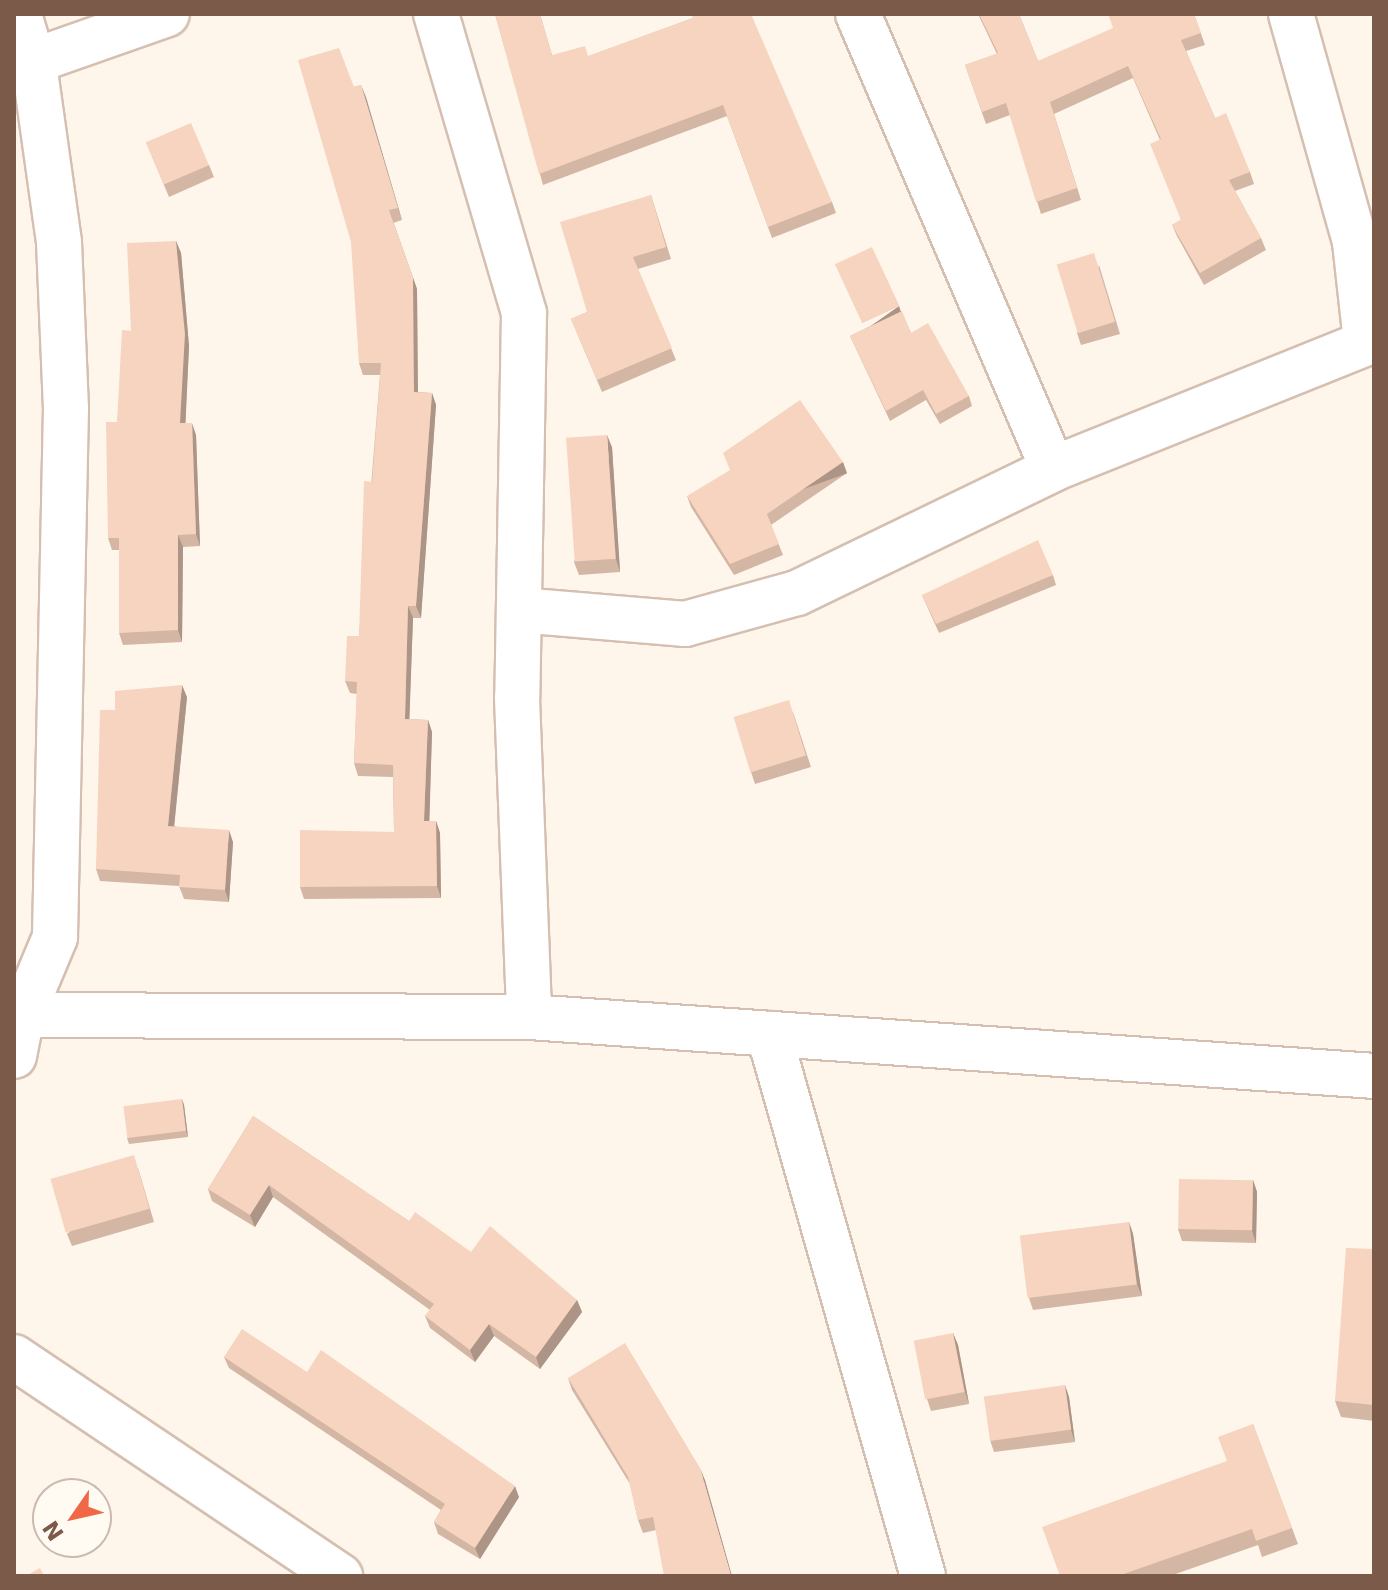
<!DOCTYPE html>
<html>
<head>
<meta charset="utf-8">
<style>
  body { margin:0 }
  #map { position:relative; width:1388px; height:1590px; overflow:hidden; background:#fef6ea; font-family:"DejaVu Sans",sans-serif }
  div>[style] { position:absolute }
  .roads { filter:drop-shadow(2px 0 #d5bfb1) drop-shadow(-2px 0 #d5bfb1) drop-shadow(0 2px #d5bfb1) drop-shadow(0 -2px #d5bfb1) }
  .minor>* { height:44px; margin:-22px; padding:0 22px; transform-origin:22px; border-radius:22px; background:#fff }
  .wall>* { inset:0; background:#d4b6a4 }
  .shaded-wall>* { inset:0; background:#ac9486; transform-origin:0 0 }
  .building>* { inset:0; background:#f6d4bf; transform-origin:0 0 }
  span { translate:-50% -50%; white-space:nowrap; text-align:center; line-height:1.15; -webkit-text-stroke:8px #fffaf2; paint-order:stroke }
  .frame { position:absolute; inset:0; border:16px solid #7c5a4a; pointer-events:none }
  .north { position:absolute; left:32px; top:1478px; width:80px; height:80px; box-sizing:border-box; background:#fffaf2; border:2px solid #cbbaaf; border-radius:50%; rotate:236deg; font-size:22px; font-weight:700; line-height:32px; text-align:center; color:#7c5a4a }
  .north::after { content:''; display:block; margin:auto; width:28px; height:36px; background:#f16847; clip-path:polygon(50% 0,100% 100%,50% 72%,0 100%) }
</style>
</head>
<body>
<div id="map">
  <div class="roads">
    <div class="minor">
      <i style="left:436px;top:14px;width:312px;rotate:73.6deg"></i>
      <i style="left:524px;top:313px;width:385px;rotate:91deg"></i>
      <i style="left:517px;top:698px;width:319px;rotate:87.8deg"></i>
      <i style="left:858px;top:14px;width:495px;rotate:66.8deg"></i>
      <i style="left:1291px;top:14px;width:237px;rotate:74.3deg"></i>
      <i style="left:1355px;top:242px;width:101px;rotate:83.7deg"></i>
      <i style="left:14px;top:68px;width:162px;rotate:-19.4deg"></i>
      <i style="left:519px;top:610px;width:167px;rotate:4.8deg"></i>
      <i style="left:685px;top:624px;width:116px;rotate:-15.5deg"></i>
      <i style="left:797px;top:593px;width:284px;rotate:-25.8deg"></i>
      <i style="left:1053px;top:469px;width:346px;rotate:-21.9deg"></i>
      <i style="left:14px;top:1015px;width:515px;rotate:0.22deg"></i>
      <i style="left:529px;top:1017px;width:847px;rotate:3.99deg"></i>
      <i style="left:769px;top:1034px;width:563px;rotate:74.14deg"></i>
      <i style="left:14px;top:1056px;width:41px;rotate:-78.7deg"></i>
      <i style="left:22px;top:1016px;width:86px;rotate:-67.3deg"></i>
      <i style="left:55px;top:937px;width:528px;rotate:-88.81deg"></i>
      <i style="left:66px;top:409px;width:167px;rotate:-92.4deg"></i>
      <i style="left:59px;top:242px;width:179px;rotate:-98deg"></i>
      <i style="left:34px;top:65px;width:53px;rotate:-106.4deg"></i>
      <i style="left:14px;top:1357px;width:393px;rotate:33.9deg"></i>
    </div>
  </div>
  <div class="wall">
    <i style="clip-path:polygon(495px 14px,540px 14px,552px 55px,589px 56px,693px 18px,832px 202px,836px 213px,772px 238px,727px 116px,543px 185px)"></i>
    <i style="clip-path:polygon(978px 14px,1019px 14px,1038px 61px,1194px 14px,1205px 45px,1186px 51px,1215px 118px,1250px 172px,1254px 184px,1235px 191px,1261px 238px,1266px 250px,1204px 285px,1177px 236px,1172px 225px,1181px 220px,1160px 140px,1133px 78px,1054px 114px,1081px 200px,1041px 214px,1010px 115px,986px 124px,965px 65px,997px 54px)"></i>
    <i style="clip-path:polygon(361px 85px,402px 220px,393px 223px,417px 289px,418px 392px,432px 393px,436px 405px,421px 618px,413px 618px,409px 719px,428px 720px,432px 732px,429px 821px,436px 821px,440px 833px,441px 898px,304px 899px,300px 887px,394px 832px,393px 777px,358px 776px,354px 763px,357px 694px,350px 693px,345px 681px,359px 636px,380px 375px,363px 375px,359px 363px,354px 87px)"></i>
    <i style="clip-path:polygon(146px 142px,209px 165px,214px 177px,169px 197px)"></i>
    <i style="clip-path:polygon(651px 195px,671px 259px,638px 269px,676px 360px,602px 392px,571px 319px,587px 312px)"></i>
    <i style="clip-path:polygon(176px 241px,181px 253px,189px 346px,185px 423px,196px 435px,200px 546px,183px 547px,182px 642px,123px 645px,119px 633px,119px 550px,112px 550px,108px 538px,117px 422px,131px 331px)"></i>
    <i style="clip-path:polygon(1099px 265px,1120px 334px,1081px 345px,1077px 333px)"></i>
    <i style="clip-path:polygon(901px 311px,911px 333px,969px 396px,972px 406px,940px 424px,926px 400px,890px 421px,850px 336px)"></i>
    <i style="clip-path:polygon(612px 447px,620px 572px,579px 575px,574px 562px)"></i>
    <i style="clip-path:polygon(847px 473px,771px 525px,783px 555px,734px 575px,691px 507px,687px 496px)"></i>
    <i style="clip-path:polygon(1053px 575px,1056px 585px,939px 633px,922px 595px)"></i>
    <i style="clip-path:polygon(187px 697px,174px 826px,233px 842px,229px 902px,184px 899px,179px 886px,100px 881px,96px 869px,115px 710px)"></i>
    <i style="clip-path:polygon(793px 712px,811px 767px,755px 784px,751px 772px)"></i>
    <i style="clip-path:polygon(182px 1099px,184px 1105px,188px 1137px,129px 1144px,127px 1138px)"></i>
    <i style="clip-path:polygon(253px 1116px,409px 1221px,471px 1252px,577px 1300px,582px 1312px,540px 1369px,494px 1336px,475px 1362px,430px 1328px,425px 1316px,430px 1310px,273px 1197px,255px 1227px,212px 1201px,208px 1189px)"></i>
    <i style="clip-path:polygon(138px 1168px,154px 1222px,72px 1246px,67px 1234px)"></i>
    <i style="clip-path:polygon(1253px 1180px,1257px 1192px,1256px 1243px,1182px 1241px,1178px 1229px)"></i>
    <i style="clip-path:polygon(1129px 1222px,1133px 1234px,1142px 1296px,1033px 1310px,1029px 1298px)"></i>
    <i style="clip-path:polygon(1374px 1249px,1374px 1421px,1341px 1417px,1335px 1401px)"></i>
    <i style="clip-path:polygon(953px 1333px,958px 1345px,969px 1404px,931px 1411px,927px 1399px)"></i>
    <i style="clip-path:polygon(224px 1357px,307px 1372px,519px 1497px,480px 1559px,438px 1534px,434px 1522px,441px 1510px,229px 1368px)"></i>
    <i style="clip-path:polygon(568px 1378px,705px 1480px,656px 1530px,643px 1533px,638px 1520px,630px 1484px,572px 1390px)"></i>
    <i style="clip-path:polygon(1065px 1385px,1069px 1397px,1075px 1442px,994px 1452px,990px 1440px)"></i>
    <i style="clip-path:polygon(1253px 1424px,1298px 1544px,1262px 1557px,1258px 1545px,1170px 1576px,1060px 1576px,1227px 1461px)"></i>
  </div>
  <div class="shaded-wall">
    <i style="clip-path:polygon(361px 85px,366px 97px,402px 220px,398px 208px)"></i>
    <i style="clip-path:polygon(389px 210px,417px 289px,418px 404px,414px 392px)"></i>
    <i style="clip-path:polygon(176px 241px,181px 253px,189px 346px,185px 435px,180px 423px)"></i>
    <i style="clip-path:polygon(899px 306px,901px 312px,865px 330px)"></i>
    <i style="clip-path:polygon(432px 393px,436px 405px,421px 618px,416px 606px)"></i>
    <i style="clip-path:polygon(192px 423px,196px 435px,200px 546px,196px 534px)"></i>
    <i style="clip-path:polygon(607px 435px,612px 447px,620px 572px,616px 559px)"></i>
    <i style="left:843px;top:462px;width:12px;height:92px;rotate:70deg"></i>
    <i style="clip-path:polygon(178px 535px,183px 547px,182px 642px,178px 630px)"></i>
    <i style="clip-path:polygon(408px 606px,413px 618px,409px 731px,405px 719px)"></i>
    <i style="clip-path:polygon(182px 685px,187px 697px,173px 838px,168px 826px)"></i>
    <i style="clip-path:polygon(428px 720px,432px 732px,429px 834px,424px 821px)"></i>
    <i style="clip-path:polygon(436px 821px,440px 833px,441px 898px,437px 886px)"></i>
    <i style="clip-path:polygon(229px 830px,233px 842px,229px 902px,225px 890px)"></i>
    <i style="clip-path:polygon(182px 1099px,184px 1105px,188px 1137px,186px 1131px)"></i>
    <i style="clip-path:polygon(1253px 1180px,1257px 1192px,1256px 1243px,1252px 1231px)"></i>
    <i style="clip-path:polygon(269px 1185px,273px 1197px,255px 1227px,250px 1215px)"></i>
    <i style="clip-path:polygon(1129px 1222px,1133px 1234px,1142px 1296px,1137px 1284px)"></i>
    <i style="clip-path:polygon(577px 1300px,582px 1312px,540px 1369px,536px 1357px)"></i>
    <i style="clip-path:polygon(489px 1324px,494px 1336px,475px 1362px,470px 1350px)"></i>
    <i style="clip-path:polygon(953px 1333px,958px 1345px,969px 1404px,965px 1392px)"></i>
    <i style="clip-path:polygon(1065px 1385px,1069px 1397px,1075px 1442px,1071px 1430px)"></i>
    <i style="clip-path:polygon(700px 1468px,705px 1480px,732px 1576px,731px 1576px)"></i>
    <i style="clip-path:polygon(515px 1486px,519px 1497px,480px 1559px,475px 1548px)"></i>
  </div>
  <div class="building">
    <i style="clip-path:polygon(495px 14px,540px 14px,552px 55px,585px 46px,588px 56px,693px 18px,691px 14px,751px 14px,832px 202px,768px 227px,723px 105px,539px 174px)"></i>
    <i style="clip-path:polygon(979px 14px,1019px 14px,1038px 61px,1113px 28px,1108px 14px,1194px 14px,1201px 33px,1181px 40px,1215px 118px,1226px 113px,1250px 172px,1229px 180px,1261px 238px,1200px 273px,1172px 225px,1181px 220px,1150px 144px,1161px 139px,1128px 66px,1050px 102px,1077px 188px,1036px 202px,1006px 103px,982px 112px,965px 65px,998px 53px)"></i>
    <i style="clip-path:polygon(339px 48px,354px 87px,361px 85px,398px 208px,389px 210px,413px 277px,414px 392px,432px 393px,416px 606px,408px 606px,405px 719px,428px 720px,424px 821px,436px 821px,437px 886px,300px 887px,300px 830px,394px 832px,393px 765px,354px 763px,357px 682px,345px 681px,347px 636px,359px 636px,364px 481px,372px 482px,381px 363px,359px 363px,351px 242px,298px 60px)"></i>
    <i style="left:191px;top:123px;width:46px;height:49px;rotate:67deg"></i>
    <i style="clip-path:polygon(651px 195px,666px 247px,633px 257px,672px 348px,597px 380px,571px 319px,587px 312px,560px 222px)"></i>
    <i style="clip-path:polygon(176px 241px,185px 334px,180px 423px,192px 423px,196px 534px,178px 535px,178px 630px,119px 633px,119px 538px,108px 538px,106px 422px,117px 422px,122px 330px,131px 331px,127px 243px)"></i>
    <i style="left:872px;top:247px;width:65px;height:41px;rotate:65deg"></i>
    <i style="left:1094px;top:253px;width:72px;height:39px;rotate:73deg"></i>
    <i style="clip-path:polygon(902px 311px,911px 333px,928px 323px,969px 396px,936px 414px,923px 390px,886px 411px,850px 336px)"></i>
    <i style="clip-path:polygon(800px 400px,843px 462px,767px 514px,779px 544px,730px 564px,687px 496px,730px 470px,723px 453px)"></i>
    <i style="left:607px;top:435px;width:124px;height:41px;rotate:86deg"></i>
    <i style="clip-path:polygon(1038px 540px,1053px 575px,936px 624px,922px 595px)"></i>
    <i style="clip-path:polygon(182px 685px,168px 826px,229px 830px,225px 890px,179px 887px,180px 875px,96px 869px,100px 710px,115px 710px,115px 691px)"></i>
    <i style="left:789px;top:700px;width:58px;height:58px;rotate:73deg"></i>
    <i style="left:182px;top:1099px;width:32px;height:59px;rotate:83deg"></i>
    <i style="clip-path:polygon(253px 1116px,409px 1221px,415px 1212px,471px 1252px,490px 1226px,577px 1300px,536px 1357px,489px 1324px,470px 1350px,425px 1316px,434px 1304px,269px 1185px,250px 1215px,208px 1189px)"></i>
    <i style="left:134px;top:1155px;width:56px;height:87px;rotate:74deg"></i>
    <i style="left:1179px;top:1179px;width:74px;height:50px;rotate:1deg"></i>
    <i style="left:1129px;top:1222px;width:63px;height:110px;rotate:83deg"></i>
    <i style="clip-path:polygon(1346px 1248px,1374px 1249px,1374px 1405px,1335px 1401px)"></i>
    <i style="clip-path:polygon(242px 1329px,307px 1372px,321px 1350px,515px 1486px,475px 1548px,434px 1522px,445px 1504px,224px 1357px)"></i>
    <i style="left:953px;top:1333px;width:60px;height:40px;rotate:79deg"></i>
    <i style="clip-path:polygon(625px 1343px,700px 1468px,731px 1576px,664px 1576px,653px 1517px,638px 1520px,628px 1477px,568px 1378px)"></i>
    <i style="left:1065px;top:1385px;width:45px;height:82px;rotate:82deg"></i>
    <i style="clip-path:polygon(1253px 1424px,1292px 1528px,1256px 1541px,1252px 1529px,1118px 1576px,1060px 1576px,1042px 1527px,1227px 1461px,1218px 1437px)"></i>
    <i style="clip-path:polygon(40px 1568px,44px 1576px,26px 1576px)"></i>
  </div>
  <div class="frame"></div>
  <div class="north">N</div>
</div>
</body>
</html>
